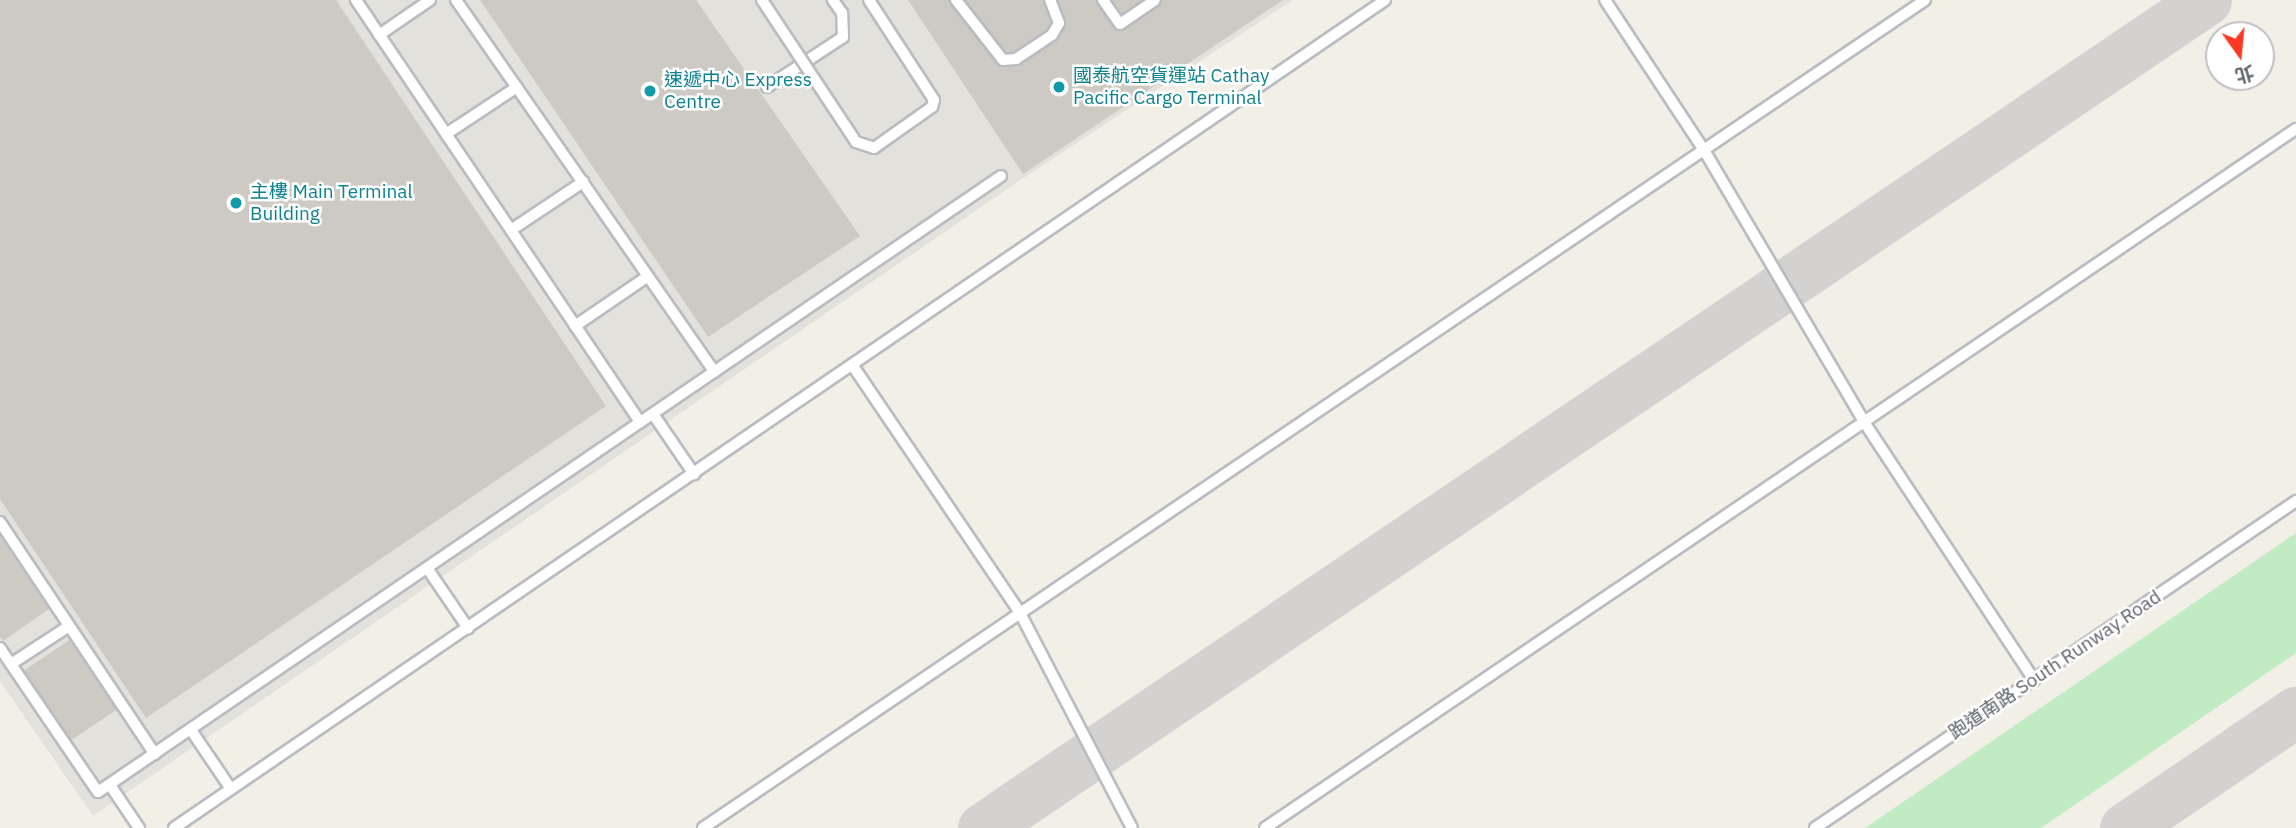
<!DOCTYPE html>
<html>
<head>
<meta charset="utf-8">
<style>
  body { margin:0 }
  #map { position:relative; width:2296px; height:828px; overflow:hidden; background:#f2efe7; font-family:"IBM Plex Sans","Noto Sans TC",sans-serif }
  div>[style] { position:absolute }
  .industrial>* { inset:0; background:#e2e1db }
  .green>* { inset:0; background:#c1ebc2 }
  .taxiway>* { height:51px; margin:-25.5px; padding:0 25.5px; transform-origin:25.5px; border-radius:25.5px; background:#d4d2d0 }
  .building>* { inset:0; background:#cdcac4; transform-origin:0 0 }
  .roads { filter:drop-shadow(2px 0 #b9bcc1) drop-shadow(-2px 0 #b9bcc1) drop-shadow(0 2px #b9bcc1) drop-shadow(0 -2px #b9bcc1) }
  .service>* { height:10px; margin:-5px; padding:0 5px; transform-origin:5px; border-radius:5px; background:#fff }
  .bridges { filter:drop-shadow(2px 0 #b9bcc1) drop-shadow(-2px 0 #b9bcc1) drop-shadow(0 2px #b9bcc1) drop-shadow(0 -2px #b9bcc1) }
  .service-bridge>* { height:10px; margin:-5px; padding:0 5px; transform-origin:5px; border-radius:5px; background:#fff }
  .dots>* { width:19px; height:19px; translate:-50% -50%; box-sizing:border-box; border:4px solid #fff; border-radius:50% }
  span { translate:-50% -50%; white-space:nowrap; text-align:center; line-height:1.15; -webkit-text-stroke:5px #fff; paint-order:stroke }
  .culture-label { font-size:19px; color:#0d838f }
  .left { translate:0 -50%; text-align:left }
  .street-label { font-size:19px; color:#5e6269 }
  .north { position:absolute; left:2205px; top:21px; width:70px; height:70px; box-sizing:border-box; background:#fff; border:2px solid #bfc0c3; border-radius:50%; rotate:165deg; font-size:19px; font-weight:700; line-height:28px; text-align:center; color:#5e6269 }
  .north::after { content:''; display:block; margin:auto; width:24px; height:32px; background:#fb3824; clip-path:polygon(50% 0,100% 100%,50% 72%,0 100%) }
</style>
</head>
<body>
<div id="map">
  <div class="industrial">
    <i style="clip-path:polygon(0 0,1293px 0,1019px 181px,93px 816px,0 681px)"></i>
  </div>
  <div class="green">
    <i style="clip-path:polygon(2296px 533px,2296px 653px,2041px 828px,1865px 828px)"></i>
  </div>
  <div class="taxiway">
    <i style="left:983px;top:828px;width:1477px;rotate:-34.1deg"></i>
    <i style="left:2125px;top:828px;width:207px;rotate:-34.2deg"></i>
  </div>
  <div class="building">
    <i style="clip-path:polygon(0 0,336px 0,606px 406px,146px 718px,0 499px)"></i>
    <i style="clip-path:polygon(480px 0,696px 0,860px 236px,708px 337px)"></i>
    <i style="clip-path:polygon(908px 0,1283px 0,1023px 174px)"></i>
    <i style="clip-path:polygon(0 536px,49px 609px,3px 641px,0 637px)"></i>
    <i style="left:71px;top:639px;width:84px;height:57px;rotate:56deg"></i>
  </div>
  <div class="roads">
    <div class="service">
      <i style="left:356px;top:0;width:509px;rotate:56.06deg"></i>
      <i style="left:456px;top:0;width:453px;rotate:55.2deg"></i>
      <i style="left:1103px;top:0;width:29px;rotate:55deg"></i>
      <i style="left:1120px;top:24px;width:42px;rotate:-34.4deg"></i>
      <i style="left:1605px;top:0;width:180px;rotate:56.6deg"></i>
      <i style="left:1704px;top:150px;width:316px;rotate:59.5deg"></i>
      <i style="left:1864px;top:422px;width:309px;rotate:56.6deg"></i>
      <i style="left:379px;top:35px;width:62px;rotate:-34.5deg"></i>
      <i style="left:767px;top:87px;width:91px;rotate:-33.3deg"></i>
      <i style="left:843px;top:37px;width:24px;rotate:-92deg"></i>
      <i style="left:842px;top:13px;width:16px;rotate:-125deg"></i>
      <i style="left:446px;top:134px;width:85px;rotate:-33.5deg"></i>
      <i style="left:511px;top:230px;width:87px;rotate:-33.7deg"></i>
      <i style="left:575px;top:326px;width:88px;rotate:-34.4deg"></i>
      <i style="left:853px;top:366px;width:298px;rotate:55.9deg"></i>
      <i style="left:1020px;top:613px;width:242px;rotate:62.5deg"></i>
      <i style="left:653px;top:414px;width:73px;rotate:55.7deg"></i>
      <i style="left:0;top:522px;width:279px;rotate:56.3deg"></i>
      <i style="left:427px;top:568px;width:73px;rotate:55.7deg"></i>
      <i style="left:0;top:648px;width:174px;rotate:55.8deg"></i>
      <i style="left:98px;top:792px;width:1093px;rotate:-34.3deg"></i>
      <i style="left:11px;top:664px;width:69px;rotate:-33.2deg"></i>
      <i style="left:191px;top:730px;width:71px;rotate:55.9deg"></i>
      <i style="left:110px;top:785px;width:52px;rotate:56deg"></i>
      <i style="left:174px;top:828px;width:1467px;rotate:-34.36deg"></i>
      <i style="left:703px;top:828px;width:1476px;rotate:-34.12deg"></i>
      <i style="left:1265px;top:828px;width:1246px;rotate:-34.14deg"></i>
      <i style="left:1815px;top:828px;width:582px;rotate:-34.21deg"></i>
    </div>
  </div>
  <div class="bridges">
    <div class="service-bridge">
      <i style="left:762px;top:0;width:170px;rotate:56.5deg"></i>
      <i style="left:856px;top:142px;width:19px;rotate:18deg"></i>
      <i style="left:874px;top:148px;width:71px;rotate:-35.3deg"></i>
      <i style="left:932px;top:107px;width:7px;rotate:-74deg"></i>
      <i style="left:934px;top:100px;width:119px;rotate:-123deg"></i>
      <i style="left:956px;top:0;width:76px;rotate:51.9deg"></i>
      <i style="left:1003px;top:60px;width:13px;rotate:-4deg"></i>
      <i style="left:1016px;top:59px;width:43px;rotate:-33.7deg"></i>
      <i style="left:1052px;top:35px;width:14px;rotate:-60deg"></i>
      <i style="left:1059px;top:23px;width:25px;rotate:-111deg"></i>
    </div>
  </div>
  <div class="dots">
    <i style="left:1059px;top:87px;background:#0f9aa8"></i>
    <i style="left:650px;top:91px;background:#0f9aa8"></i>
    <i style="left:236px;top:203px;background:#0f9aa8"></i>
  </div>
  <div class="culture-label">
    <span class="left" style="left:1073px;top:87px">國泰航空貨運站 Cathay<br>Pacific Cargo Terminal</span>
    <span class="left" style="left:664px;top:91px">速遞中心 Express<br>Centre</span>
    <span class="left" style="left:250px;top:203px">主樓 Main Terminal<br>Building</span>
  </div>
  <div class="street-label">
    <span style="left:2055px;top:665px;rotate:-34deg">跑道南路 South Runway Road</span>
  </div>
  <div class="north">北</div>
</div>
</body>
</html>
